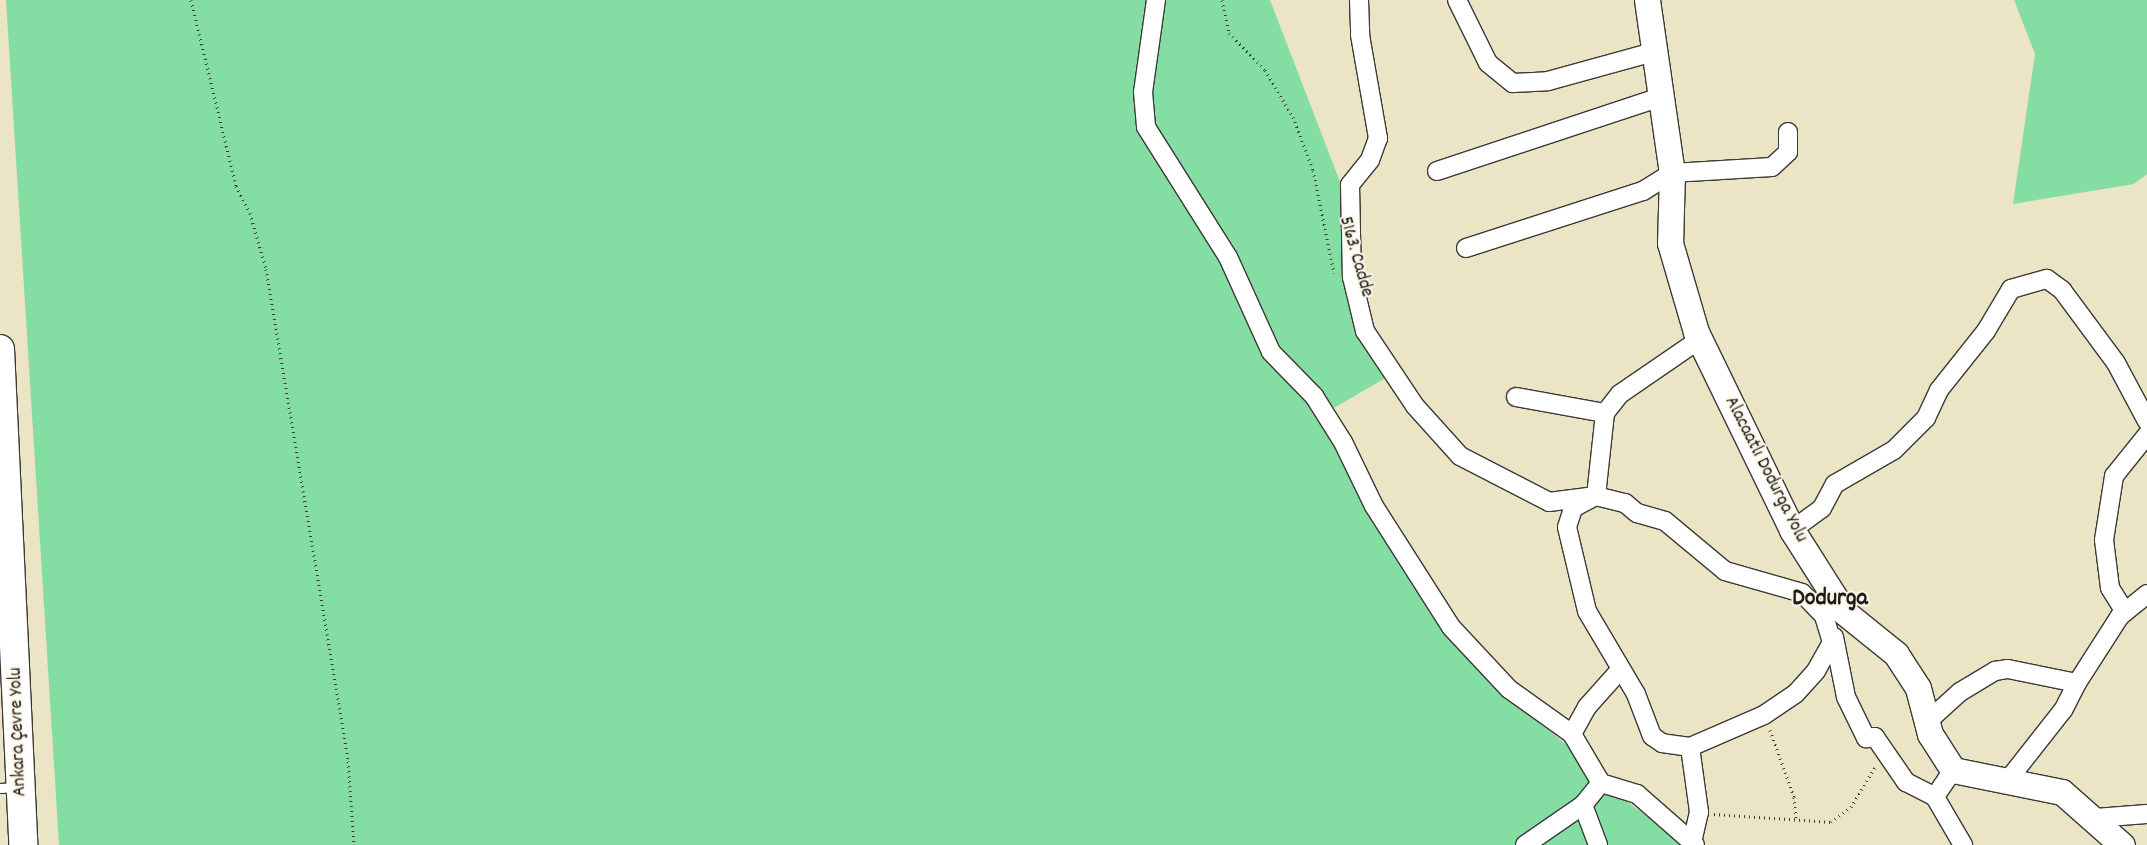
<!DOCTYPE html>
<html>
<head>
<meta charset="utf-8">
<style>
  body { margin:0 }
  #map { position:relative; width:2147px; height:845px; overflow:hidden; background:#ebe4c5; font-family:Dekko,sans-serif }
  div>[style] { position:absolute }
  .green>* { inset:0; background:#84dea4 }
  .path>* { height:3px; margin-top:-1.5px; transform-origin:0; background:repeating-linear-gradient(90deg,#3b3a35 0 1px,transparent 0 5px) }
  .roads { filter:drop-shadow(1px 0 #3b3a35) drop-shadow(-1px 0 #3b3a35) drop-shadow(0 1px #3b3a35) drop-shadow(0 -1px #3b3a35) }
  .lane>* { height:9px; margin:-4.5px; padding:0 4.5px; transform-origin:4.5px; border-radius:4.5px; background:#fff }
  .street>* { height:18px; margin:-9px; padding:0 9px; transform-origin:9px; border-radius:9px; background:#fff }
  .secondary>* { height:25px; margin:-12.5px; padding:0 12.5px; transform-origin:12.5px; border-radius:12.5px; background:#fff }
  .highway>* { height:28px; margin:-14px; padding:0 14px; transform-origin:14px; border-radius:14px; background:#fff }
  span { translate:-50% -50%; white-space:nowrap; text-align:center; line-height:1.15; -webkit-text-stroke:4px #fcf5e5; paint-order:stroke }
  .street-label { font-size:19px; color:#1c1c1c }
  .district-label { font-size:24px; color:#1c1c1c; font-weight:700 }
</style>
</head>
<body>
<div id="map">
  <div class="green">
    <i style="clip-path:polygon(6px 0,1270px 0,1342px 187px,1348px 291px,1389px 376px,1318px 417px,1364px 500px,1504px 694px,1577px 753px,1588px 773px,1686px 845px,59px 845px)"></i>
    <i style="clip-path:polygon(2014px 0,2147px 0,2147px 174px,2134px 184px,2013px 204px,2035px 54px)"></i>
  </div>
  <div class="path">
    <i style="left:191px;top:0;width:191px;rotate:76.4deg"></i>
    <i style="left:236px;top:186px;width:30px;rotate:63deg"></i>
    <i style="left:250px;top:213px;width:58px;rotate:74.1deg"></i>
    <i style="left:266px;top:269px;width:499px;rotate:80.5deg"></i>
    <i style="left:348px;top:761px;width:84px;rotate:85.9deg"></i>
    <i style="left:1222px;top:0;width:34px;rotate:78deg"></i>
    <i style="left:1229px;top:33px;width:52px;rotate:45.8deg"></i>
    <i style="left:1265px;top:70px;width:55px;rotate:59.2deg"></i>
    <i style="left:1293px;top:117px;width:57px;rotate:69.3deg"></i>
    <i style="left:1313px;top:170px;width:105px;rotate:78.5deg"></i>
    <i style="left:1770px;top:730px;width:71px;rotate:70.3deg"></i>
    <i style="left:1794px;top:797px;width:22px;rotate:85deg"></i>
    <i style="left:1714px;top:814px;width:117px;rotate:3.9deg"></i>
    <i style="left:1831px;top:822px;width:25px;rotate:-37deg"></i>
    <i style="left:1851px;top:807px;width:47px;rotate:-59deg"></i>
  </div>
  <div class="roads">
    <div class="lane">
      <i style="left:0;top:788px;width:19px;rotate:-3deg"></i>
    </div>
    <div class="street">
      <i style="left:1156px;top:0;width:93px;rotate:98deg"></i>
      <i style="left:1143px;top:92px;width:35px;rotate:85deg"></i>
      <i style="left:1146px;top:127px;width:154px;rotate:57.8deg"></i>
      <i style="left:1228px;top:257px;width:104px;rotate:65.6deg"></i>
      <i style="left:1271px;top:352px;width:62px;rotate:45.7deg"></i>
      <i style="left:1314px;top:396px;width:54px;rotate:57.8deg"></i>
      <i style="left:1343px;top:442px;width:71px;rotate:64.2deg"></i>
      <i style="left:1374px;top:506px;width:143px;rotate:57.5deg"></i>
      <i style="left:1451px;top:627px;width:85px;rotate:46.9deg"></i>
      <i style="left:1509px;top:689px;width:77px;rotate:35.5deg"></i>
      <i style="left:1359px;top:0;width:35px;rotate:88deg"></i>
      <i style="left:1360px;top:35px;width:105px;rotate:80.1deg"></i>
      <i style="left:1378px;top:138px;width:23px;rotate:110deg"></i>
      <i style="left:1370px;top:160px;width:32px;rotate:129deg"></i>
      <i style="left:1350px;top:185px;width:92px;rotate:88.8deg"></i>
      <i style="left:1352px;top:277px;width:56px;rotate:76.5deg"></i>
      <i style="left:1365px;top:331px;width:90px;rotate:56.3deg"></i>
      <i style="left:1415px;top:406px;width:67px;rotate:48deg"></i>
      <i style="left:1460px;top:456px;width:100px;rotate:27.3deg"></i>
      <i style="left:1549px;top:502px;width:47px;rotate:-7.3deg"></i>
      <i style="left:1596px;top:496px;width:30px;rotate:14deg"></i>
      <i style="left:1625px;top:503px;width:16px;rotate:40deg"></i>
      <i style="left:1637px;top:513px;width:29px;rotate:16deg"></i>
      <i style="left:1665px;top:521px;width:78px;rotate:39.8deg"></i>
      <i style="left:1725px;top:571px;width:80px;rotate:15.9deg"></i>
      <i style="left:1802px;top:593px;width:32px;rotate:46deg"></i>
      <i style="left:1824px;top:616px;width:27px;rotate:73deg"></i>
      <i style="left:1832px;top:642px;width:33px;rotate:119deg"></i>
      <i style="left:1816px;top:671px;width:31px;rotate:132deg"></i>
      <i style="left:1795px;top:694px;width:37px;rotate:146deg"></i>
      <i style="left:1764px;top:715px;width:81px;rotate:156.6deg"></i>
      <i style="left:1690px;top:747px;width:28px;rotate:-172deg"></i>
      <i style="left:1662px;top:743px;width:12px;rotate:-145deg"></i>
      <i style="left:1652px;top:736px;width:45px;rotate:-110.9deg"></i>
      <i style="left:1636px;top:694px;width:96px;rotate:-120.6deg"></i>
      <i style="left:1587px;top:611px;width:86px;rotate:-103.4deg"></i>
      <i style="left:1567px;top:527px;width:20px;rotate:-72deg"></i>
      <i style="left:1573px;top:508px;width:26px;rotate:-28deg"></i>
      <i style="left:1596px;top:496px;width:83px;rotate:-83.8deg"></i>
      <i style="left:1605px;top:413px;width:24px;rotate:-52deg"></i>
      <i style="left:1620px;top:394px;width:97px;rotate:-34.5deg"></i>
      <i style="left:1457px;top:0;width:70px;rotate:63.8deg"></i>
      <i style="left:1488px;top:63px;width:32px;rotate:39deg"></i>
      <i style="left:1513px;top:83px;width:35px;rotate:-3deg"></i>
      <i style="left:1548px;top:81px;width:113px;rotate:-15.4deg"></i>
      <i style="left:1437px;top:171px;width:236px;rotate:-18.3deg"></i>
      <i style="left:1466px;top:248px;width:186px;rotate:-17.9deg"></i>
      <i style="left:1643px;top:191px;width:34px;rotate:-32deg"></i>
      <i style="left:1672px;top:173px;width:100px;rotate:-3.4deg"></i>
      <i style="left:1772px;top:167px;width:22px;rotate:-43deg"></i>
      <i style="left:1788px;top:152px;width:20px;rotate:-90deg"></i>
      <i style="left:1516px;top:397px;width:90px;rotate:10.2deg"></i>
      <i style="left:1792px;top:530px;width:37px;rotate:-36deg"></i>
      <i style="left:1822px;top:508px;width:27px;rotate:-62deg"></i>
      <i style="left:1835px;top:484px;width:68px;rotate:-30deg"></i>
      <i style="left:1894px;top:450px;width:45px;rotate:-45deg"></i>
      <i style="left:1926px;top:418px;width:31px;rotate:-65deg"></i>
      <i style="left:1939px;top:390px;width:75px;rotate:-51.5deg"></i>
      <i style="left:1986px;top:331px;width:49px;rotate:-59.2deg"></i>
      <i style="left:2011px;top:289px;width:37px;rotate:-16deg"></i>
      <i style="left:2047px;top:279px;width:19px;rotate:36deg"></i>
      <i style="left:2062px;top:290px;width:91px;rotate:53.5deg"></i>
      <i style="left:2116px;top:363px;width:66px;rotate:61.9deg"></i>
      <i style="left:2125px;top:612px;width:28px;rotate:-122deg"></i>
      <i style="left:2110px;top:588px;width:48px;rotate:-97.1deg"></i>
      <i style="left:2104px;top:540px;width:65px;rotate:-81.1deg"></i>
      <i style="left:2114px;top:476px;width:53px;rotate:-51.2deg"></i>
      <i style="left:1834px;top:637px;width:61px;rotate:78.7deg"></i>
      <i style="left:1846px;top:697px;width:46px;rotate:64deg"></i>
      <i style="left:1866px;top:738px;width:9px;rotate:-6deg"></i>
      <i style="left:1875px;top:737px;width:55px;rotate:55.4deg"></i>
      <i style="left:1906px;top:782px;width:33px;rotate:27deg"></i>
      <i style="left:1620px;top:670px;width:50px;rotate:131.7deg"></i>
      <i style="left:1587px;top:707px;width:31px;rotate:119deg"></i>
      <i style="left:1572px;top:734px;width:57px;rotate:59.4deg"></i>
      <i style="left:1601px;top:783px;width:38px;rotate:17deg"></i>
      <i style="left:1637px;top:794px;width:77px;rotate:41.3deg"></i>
      <i style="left:2077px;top:683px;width:80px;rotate:-57.3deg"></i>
      <i style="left:2120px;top:616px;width:35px;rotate:-39deg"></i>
      <i style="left:1928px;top:721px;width:43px;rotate:-42.2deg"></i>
      <i style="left:1960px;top:692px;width:41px;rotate:-31deg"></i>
      <i style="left:1995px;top:671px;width:13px;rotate:-9deg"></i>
      <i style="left:2008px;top:669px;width:70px;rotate:11.5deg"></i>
      <i style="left:2077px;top:683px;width:30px;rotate:117deg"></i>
      <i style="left:2063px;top:710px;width:89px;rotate:128.2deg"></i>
      <i style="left:1690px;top:747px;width:66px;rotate:82.1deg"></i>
      <i style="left:1699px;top:812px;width:32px;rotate:103deg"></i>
      <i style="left:1953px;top:770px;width:32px;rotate:124deg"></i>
      <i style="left:1935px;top:797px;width:56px;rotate:59.7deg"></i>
      <i style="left:1583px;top:805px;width:43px;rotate:69.4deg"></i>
      <i style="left:2095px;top:818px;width:52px;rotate:-4.4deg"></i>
      <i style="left:1525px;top:845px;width:70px;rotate:-34.6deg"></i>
      <i style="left:1583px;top:805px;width:28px;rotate:-51deg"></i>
    </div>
    <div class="secondary">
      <i style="left:1647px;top:0;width:175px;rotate:81.8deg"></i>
      <i style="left:1672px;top:173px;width:70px;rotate:91.6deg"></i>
      <i style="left:1670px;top:243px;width:93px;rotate:73.7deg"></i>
      <i style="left:1696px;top:332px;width:220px;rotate:64.1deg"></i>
      <i style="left:1792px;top:530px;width:97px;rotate:57.6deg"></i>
      <i style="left:1844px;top:612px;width:67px;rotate:38.9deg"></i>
      <i style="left:1896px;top:654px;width:40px;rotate:57.1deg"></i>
      <i style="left:1918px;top:688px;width:48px;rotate:75.4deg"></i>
      <i style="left:1930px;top:734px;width:43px;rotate:57.4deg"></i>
      <i style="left:1953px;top:770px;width:111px;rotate:11.4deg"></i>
      <i style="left:2062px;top:792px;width:80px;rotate:41.5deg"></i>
    </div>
    <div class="highway">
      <i style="left:0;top:349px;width:497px;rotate:87.3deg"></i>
    </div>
  </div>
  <div class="street-label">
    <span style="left:1355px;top:257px;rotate:74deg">5163. Cadde</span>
    <span style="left:1765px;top:470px;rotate:63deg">Alacaatlı Dodurga Yolu</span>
    <span style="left:19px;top:732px;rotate:-92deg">Ankara Çevre Yolu</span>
  </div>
  <div class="district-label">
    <span style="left:1830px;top:600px">Dodurga</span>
  </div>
</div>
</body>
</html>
